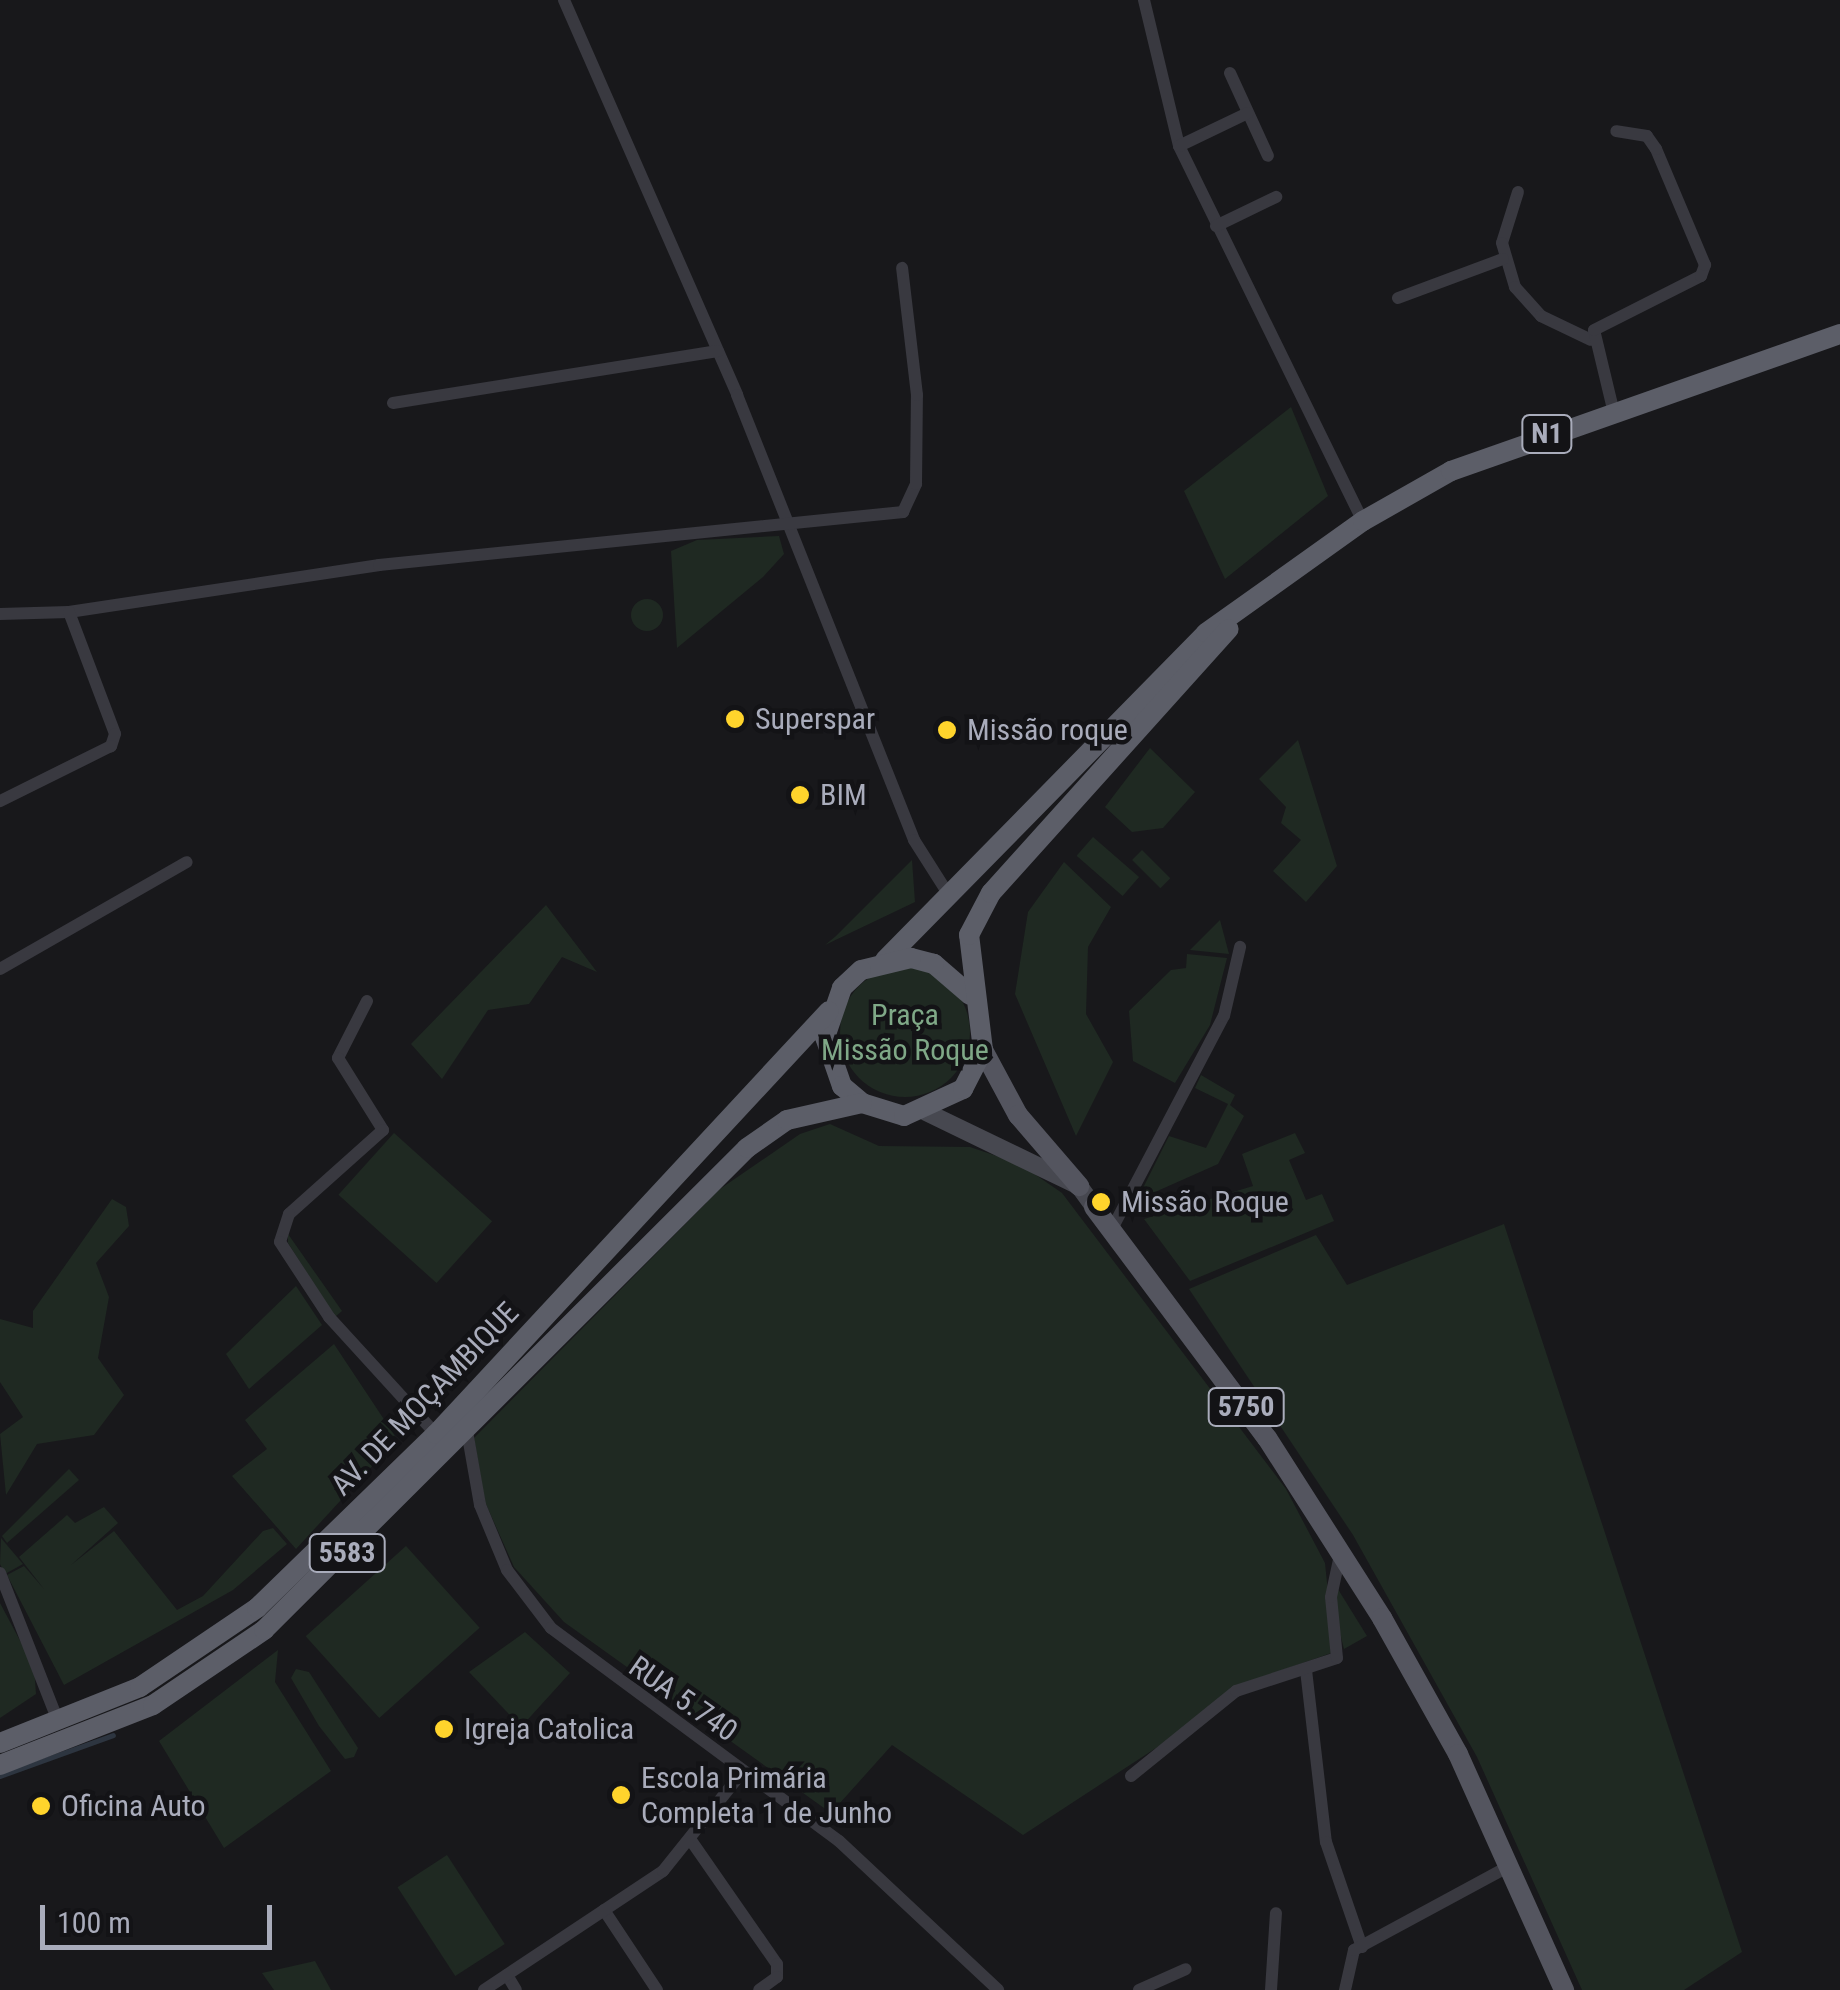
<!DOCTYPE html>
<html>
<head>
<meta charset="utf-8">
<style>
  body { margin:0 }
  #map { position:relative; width:1840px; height:1990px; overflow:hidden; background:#18181b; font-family:"Roboto Condensed",sans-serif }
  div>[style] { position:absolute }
  .green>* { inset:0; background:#1f2922; transform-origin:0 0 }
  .round { border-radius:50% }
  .stream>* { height:5px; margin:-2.5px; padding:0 2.5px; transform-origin:2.5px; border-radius:2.5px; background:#2d3540 }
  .minor>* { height:12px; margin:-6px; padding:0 6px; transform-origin:6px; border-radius:6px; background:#393940 }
  .secondary>* { height:18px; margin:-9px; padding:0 9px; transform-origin:9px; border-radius:9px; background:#474850 }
  .primary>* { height:20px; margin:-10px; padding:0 10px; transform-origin:10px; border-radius:10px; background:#54555f }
  .trunk>* { height:20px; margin:-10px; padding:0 10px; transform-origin:10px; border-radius:10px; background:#5c5e68 }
  .dots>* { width:28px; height:28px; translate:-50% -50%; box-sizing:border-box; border:5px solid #131316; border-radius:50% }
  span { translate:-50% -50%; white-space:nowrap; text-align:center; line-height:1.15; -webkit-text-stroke:9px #131316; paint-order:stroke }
  .shield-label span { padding:2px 8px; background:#131316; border:2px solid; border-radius:8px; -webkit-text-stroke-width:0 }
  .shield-label { font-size:28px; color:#a9acbb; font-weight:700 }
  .poi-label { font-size:30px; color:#a9acbb }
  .left { translate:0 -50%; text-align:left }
  .park-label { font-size:30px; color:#7fa887 }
  .street-label { font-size:30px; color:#a9acbb }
  .scale { position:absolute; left:40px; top:1905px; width:232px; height:45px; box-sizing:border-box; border:5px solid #a9acbb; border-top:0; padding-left:12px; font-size:30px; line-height:35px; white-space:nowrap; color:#a9acbb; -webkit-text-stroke:8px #131316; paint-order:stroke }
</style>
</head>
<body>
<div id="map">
  <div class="green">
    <i style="clip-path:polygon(1291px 407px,1328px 496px,1225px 579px,1184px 491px)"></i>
    <i style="clip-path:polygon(779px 536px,784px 554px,763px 577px,677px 648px,671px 551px,697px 540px)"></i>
    <i class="round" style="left:631px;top:599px;width:32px;height:32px"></i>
    <i style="clip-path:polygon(1298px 740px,1337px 866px,1306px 902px,1273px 871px,1301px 840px,1281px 823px,1286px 807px,1259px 779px)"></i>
    <i style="clip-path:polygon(1150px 748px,1195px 792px,1163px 828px,1132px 832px,1105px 807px)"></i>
    <i style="left:1093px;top:837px;width:61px;height:25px;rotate:41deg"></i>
    <i style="left:1142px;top:850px;width:40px;height:14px;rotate:45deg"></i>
    <i style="clip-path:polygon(912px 860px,915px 902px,825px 945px,836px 936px)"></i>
    <i style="clip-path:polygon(1064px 862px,1111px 907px,1088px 947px,1086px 1014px,1113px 1062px,1076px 1136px,1015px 994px,1028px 912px)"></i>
    <i style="clip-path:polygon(546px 905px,597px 972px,562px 957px,529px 1004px,488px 1010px,442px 1079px,411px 1044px)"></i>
    <i style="clip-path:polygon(1220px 920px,1229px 954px,1190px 950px)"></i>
    <i style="clip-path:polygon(1187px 954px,1227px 958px,1210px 1025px,1175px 1083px,1133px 1061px,1129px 1011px,1171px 970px,1186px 968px)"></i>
    <i class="round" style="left:840px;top:967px;width:130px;height:130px"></i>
    <i style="clip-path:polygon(1201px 1075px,1235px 1095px,1230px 1105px,1244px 1116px,1218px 1164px,1137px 1200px,1169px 1136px,1206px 1148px,1228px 1104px,1195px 1088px)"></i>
    <i style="clip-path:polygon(830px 1124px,879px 1146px,970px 1147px,1020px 1164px,1062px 1193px,1286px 1489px,1325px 1563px,1334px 1652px,1266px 1676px,1023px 1835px,892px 1745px,831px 1813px,564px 1622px,514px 1567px,485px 1502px,474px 1438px,720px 1189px,800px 1134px)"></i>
    <i style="left:394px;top:1133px;width:132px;height:83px;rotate:42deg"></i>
    <i style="clip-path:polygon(1295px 1133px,1305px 1153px,1289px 1160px,1306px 1200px,1322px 1194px,1334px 1221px,1190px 1281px,1144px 1219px,1253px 1186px,1242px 1154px)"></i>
    <i style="clip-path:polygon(112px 1199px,126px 1207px,129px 1226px,96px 1263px,109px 1297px,98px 1358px,124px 1395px,94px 1435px,37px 1444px,6px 1495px,0 1434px,23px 1417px,0 1382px,0 1319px,33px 1328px,33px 1311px)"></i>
    <i style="clip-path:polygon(1504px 1224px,1742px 1952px,1684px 1990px,1582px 1990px,1477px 1757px,1353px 1535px,1189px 1289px,1316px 1235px,1347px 1285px)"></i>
    <i style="clip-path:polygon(288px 1234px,342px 1311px,335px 1317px,288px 1243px)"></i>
    <i style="clip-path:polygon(296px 1286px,322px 1325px,249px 1389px,226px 1354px)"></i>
    <i style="clip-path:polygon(334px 1344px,397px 1439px,296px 1549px,232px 1476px,267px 1449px,245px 1420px)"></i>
    <i style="clip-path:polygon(69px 1469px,79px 1480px,7px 1543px,2px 1536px)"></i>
    <i style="clip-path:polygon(104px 1507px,118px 1523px,71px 1565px,114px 1531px,177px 1610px,203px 1596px,263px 1531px,273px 1528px,287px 1544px,233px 1590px,64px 1685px,7px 1575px,24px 1566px,44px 1589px,19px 1557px,67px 1515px,75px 1523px)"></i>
    <i style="clip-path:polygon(1px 1538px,23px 1564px,5px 1574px,0 1564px)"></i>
    <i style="left:406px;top:1546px;width:110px;height:135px;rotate:48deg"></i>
    <i style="clip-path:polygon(1336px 1586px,1367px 1636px,1344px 1649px,1335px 1613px)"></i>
    <i style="clip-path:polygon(0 1603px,34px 1667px,36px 1694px,0 1718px)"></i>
    <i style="clip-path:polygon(525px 1632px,570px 1673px,521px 1727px,469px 1672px)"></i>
    <i style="clip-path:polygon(278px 1650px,275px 1682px,331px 1771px,224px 1848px,159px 1741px)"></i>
    <i style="clip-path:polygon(296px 1669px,309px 1672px,358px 1748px,354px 1757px,345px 1759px,319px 1726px,291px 1678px)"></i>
    <i style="left:447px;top:1855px;width:106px;height:59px;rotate:57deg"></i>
    <i style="clip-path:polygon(315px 1961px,331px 1990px,274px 1990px,262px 1973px)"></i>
  </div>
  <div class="stream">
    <i style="left:0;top:1776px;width:120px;rotate:-19.9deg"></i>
  </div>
  <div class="minor">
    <i style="left:564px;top:0;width:431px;rotate:66.3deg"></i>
    <i style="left:737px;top:395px;width:479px;rotate:68.3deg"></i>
    <i style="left:914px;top:840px;width:62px;rotate:57.6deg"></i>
    <i style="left:1144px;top:0;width:150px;rotate:76.5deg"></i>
    <i style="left:1179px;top:146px;width:418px;rotate:63.9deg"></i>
    <i style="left:1230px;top:73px;width:91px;rotate:65.4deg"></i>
    <i style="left:1179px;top:146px;width:76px;rotate:-25.6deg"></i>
    <i style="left:1518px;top:192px;width:53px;rotate:107.4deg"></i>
    <i style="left:1502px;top:243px;width:46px;rotate:73.5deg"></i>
    <i style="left:1515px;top:287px;width:39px;rotate:48deg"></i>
    <i style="left:1541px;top:316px;width:55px;rotate:25.6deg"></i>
    <i style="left:1216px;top:226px;width:67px;rotate:-25.8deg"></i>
    <i style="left:1398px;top:298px;width:112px;rotate:-20.4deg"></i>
    <i style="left:393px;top:403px;width:329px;rotate:-9.1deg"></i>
    <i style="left:1613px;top:409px;width:81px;rotate:-103.5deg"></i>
    <i style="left:1594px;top:330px;width:120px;rotate:-26.8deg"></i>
    <i style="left:1701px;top:276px;width:12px;rotate:-70deg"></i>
    <i style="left:1705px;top:265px;width:126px;rotate:-112.9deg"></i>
    <i style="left:1656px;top:149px;width:16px;rotate:-125deg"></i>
    <i style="left:1647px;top:136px;width:31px;rotate:-171deg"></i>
    <i style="left:69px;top:612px;width:314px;rotate:-8.6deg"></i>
    <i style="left:379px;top:565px;width:527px;rotate:-5.78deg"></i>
    <i style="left:903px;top:512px;width:31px;rotate:-65deg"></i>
    <i style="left:916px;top:484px;width:89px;rotate:-89.4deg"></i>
    <i style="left:917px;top:395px;width:128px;rotate:-96.7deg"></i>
    <i style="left:0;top:614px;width:69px;rotate:-1.7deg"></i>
    <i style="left:69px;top:612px;width:130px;rotate:69.3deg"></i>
    <i style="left:115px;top:734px;width:13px;rotate:108deg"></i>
    <i style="left:111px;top:746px;width:124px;rotate:153.6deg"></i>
    <i style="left:0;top:969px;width:215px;rotate:-29.8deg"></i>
    <i style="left:367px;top:1001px;width:64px;rotate:117deg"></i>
    <i style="left:338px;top:1058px;width:85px;rotate:58deg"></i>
    <i style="left:383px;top:1130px;width:126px;rotate:138.2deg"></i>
    <i style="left:289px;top:1214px;width:29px;rotate:108deg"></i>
    <i style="left:280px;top:1242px;width:90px;rotate:56.8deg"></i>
    <i style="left:329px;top:1317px;width:159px;rotate:47.6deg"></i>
    <i style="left:1113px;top:1227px;width:238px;rotate:-62.3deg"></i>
    <i style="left:1224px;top:1016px;width:71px;rotate:-76.9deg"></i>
    <i style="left:467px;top:1431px;width:75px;rotate:80deg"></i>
    <i style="left:480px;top:1505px;width:70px;rotate:67.4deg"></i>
    <i style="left:507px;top:1570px;width:73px;rotate:52.8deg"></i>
    <i style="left:551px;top:1628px;width:358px;rotate:36.5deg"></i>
    <i style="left:839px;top:1841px;width:218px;rotate:43.1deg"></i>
    <i style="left:0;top:1573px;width:159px;rotate:68.6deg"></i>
    <i style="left:1306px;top:1670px;width:173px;rotate:83.4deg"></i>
    <i style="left:1326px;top:1842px;width:111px;rotate:71.1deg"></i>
    <i style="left:1131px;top:1776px;width:135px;rotate:-39deg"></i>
    <i style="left:1236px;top:1691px;width:106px;rotate:-18.1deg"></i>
    <i style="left:1337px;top:1658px;width:61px;rotate:-95.6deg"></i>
    <i style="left:1331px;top:1597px;width:43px;rotate:-77.9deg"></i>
    <i style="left:690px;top:1839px;width:152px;rotate:55.2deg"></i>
    <i style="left:777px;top:1964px;width:13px;rotate:90deg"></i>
    <i style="left:777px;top:1977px;width:22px;rotate:144deg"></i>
    <i style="left:604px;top:1910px;width:96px;rotate:56.5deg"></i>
    <i style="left:507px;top:1975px;width:17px;rotate:59deg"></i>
    <i style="left:484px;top:1990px;width:215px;rotate:-33.6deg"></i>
    <i style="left:663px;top:1871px;width:128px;rotate:-51.3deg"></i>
    <i style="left:1139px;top:1990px;width:51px;rotate:-24.1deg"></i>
    <i style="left:1271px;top:1990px;width:77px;rotate:-86.3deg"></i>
    <i style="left:1345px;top:1990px;width:41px;rotate:-77.3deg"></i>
    <i style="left:1354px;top:1950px;width:179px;rotate:-28.4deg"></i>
  </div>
  <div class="secondary">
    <i style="left:926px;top:1112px;width:170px;rotate:25.8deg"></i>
    <i style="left:1079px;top:1186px;width:26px;rotate:54deg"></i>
  </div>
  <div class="primary">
    <i style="left:983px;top:1050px;width:74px;rotate:61.7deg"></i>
    <i style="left:1018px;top:1115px;width:94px;rotate:49.3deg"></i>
    <i style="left:1094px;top:1207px;width:289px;rotate:53.2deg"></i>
    <i style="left:1267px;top:1438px;width:214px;rotate:57.4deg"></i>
    <i style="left:1382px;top:1618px;width:156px;rotate:60.8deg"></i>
    <i style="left:1458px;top:1754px;width:259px;rotate:65.8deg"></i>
  </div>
  <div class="trunk">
    <i style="left:885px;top:960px;width:458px;rotate:-45.5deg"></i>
    <i style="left:1206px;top:633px;width:193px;rotate:-35.5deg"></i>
    <i style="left:1363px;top:521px;width:101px;rotate:-29.6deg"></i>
    <i style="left:1451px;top:471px;width:412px;rotate:-19.4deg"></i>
    <i style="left:970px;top:995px;width:48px;rotate:-139.3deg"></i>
    <i style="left:934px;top:964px;width:24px;rotate:-165deg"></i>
    <i style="left:911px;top:958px;width:51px;rotate:166.5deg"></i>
    <i style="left:861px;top:970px;width:26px;rotate:137deg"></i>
    <i style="left:842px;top:988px;width:52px;rotate:109.1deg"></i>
    <i style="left:825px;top:1037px;width:52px;rotate:70.9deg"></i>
    <i style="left:842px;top:1086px;width:26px;rotate:40deg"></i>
    <i style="left:862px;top:1103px;width:44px;rotate:17.2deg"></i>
    <i style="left:904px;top:1116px;width:65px;rotate:-24.6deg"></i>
    <i style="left:963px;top:1089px;width:44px;rotate:-62.9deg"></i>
    <i style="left:983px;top:1050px;width:116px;rotate:-96.9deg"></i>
    <i style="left:969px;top:935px;width:47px;rotate:-62.4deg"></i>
    <i style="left:991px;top:893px;width:355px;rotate:-48deg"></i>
    <i style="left:0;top:1743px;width:151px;rotate:-21.8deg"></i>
    <i style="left:140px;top:1687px;width:141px;rotate:-34deg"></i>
    <i style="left:257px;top:1608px;width:250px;rotate:-44.2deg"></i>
    <i style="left:436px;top:1434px;width:577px;rotate:-47.11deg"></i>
    <i style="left:0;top:1765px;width:164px;rotate:-21.4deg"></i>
    <i style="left:153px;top:1705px;width:134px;rotate:-34deg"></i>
    <i style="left:264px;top:1630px;width:682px;rotate:-44.94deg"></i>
    <i style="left:747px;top:1148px;width:49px;rotate:-35deg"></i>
    <i style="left:787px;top:1120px;width:77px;rotate:-12.8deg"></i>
  </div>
  <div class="dots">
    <i style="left:735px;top:719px;background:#ffd42c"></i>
    <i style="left:947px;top:730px;background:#ffd42c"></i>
    <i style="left:800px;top:795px;background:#ffd42c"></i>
    <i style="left:1101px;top:1202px;background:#ffd42c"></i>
    <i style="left:444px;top:1729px;background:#ffd42c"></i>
    <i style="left:621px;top:1795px;background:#ffd42c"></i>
    <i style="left:41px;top:1806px;background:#ffd42c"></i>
  </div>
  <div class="shield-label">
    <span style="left:1547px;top:434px">N1</span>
    <span style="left:1246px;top:1407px">5750</span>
    <span style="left:347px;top:1553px">5583</span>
  </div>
  <div class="poi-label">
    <span class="left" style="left:755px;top:719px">Superspar</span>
    <span class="left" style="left:967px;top:730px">Missão roque</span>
    <span class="left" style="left:820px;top:795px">BIM</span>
    <span class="left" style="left:1121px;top:1202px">Missão Roque</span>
    <span class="left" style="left:464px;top:1729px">Igreja Catolica</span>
    <span class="left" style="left:641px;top:1795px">Escola Primária<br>Completa 1 de Junho</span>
    <span class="left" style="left:61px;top:1806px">Oficina Auto</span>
  </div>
  <div class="park-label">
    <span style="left:905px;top:1032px">Praça<br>Missão Roque</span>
  </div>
  <div class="street-label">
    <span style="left:425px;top:1399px;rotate:-46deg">AV. DE MOÇAMBIQUE</span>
    <span style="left:683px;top:1699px;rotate:35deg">RUA 5.740</span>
  </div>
  <div class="scale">100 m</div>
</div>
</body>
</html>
